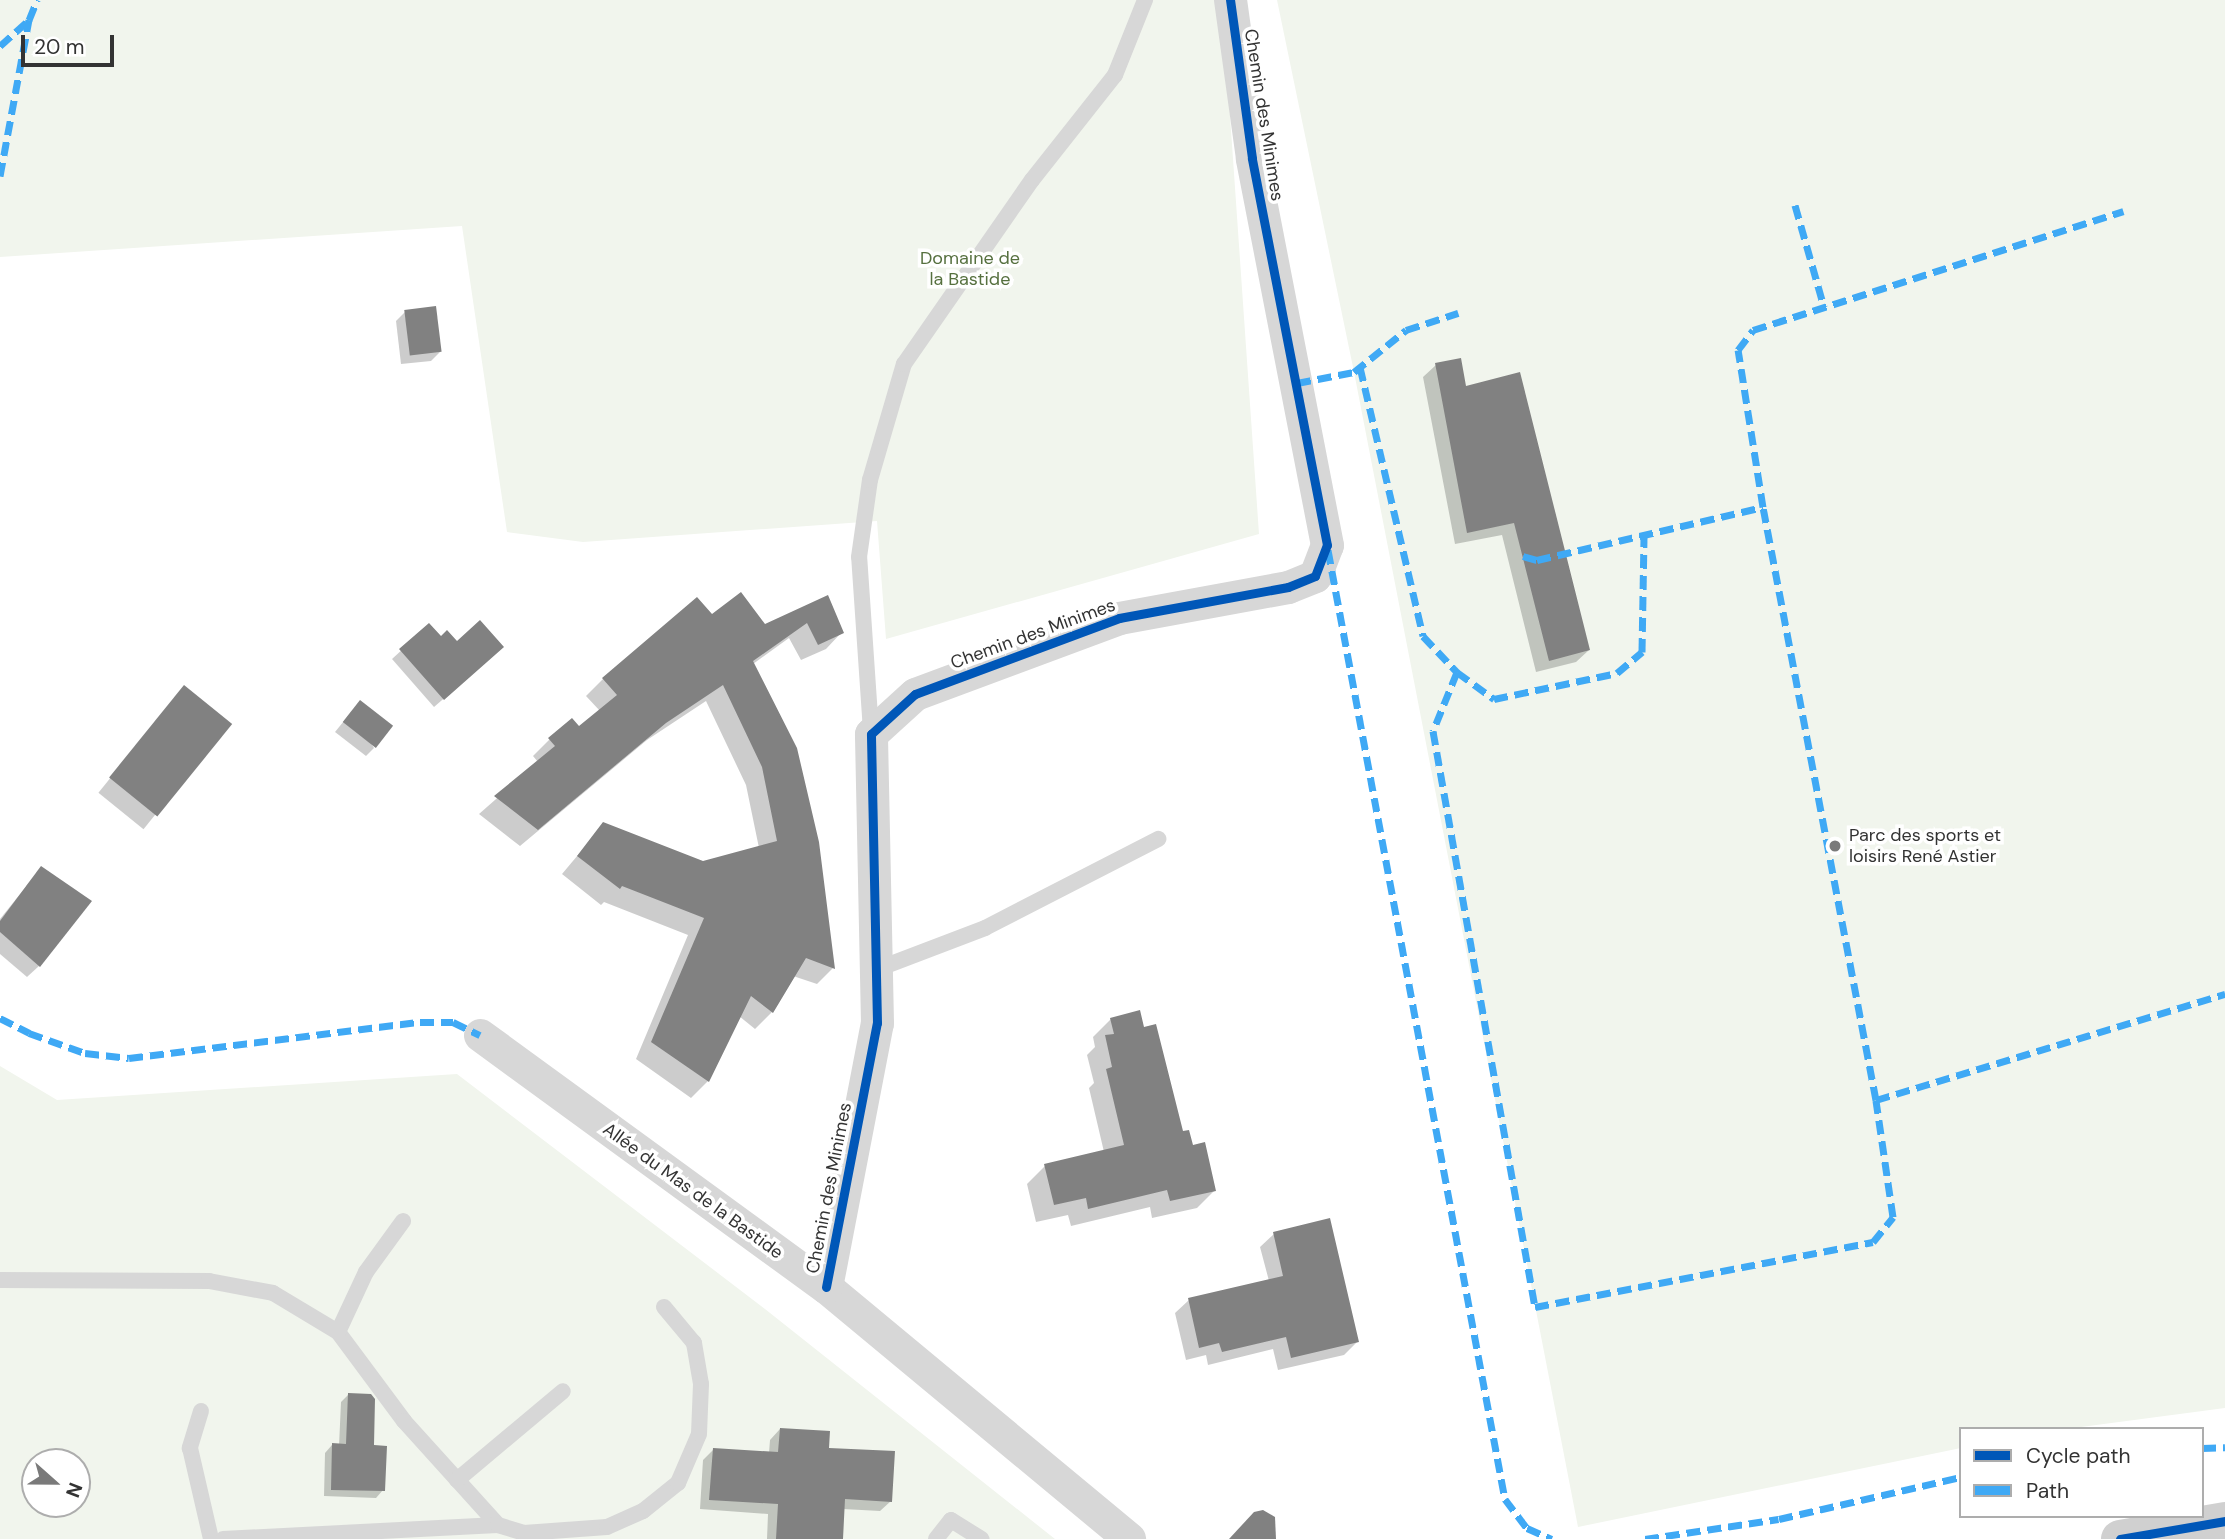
<!DOCTYPE html>
<html>
<head>
<meta charset="utf-8">
<style>
  body { margin:0 }
  #map { position:relative; width:2225px; height:1539px; overflow:hidden; background:#fff; font-family:"DM Sans",sans-serif }
  div>[style] { position:absolute }
  .green>* { inset:0; background:#f1f5ed }
  .shadow>* { inset:0; background:#0003; transform-origin:0 0 }
  .building>* { inset:0; background:#818181; transform-origin:0 0 }
  .lane>* { height:16px; margin:-8px; padding:0 8px; transform-origin:8px; border-radius:8px; background:#d7d7d7 }
  .street>* { height:33px; margin:-16.5px; padding:0 16.5px; transform-origin:16.5px; border-radius:16.5px; background:#d7d7d7 }
  .secondary>* { height:38px; margin:-19px; padding:0 19px; transform-origin:19px; border-radius:19px; background:#d0d0d0 }
  .quiet>* { height:7px; margin-top:-3.5px; transform-origin:0; background:repeating-linear-gradient(90deg,#3fa9f5 0 14px,transparent 0 21px) }
  .cycleway>* { height:9px; margin:-4.5px; padding:0 4.5px; transform-origin:4.5px; border-radius:4.5px; background:#0057b8 }
  .dots>* { width:19px; height:19px; translate:-50% -50%; box-sizing:border-box; border:4px solid #fff; border-radius:50% }
  span { translate:-50% -50%; white-space:nowrap; text-align:center; line-height:1.15; -webkit-text-stroke:7px #fff; paint-order:stroke }
  .street-label { font-size:18px; color:#333 }
  .park-label { font-size:18px; color:#56703f }
  .poi-label { font-size:18px; color:#333 }
  .left { translate:0 -50%; text-align:left }
  .legend { position:absolute; left:1959px; top:1427px; width:245px; height:91px; box-sizing:border-box; background:#fff; border:2px solid #adadad; margin:0; padding:9px 12px; list-style:none; font-size:21px; color:#333 }
  .legend li { display:flex; align-items:center; gap:14px; height:35px }
  .legend b { width:35px; border:2px solid #adadad }
  .north { position:absolute; left:21px; top:1448px; width:70px; height:70px; box-sizing:border-box; background:#fff; border:2px solid #adadad; border-radius:50%; rotate:111deg; font-size:19px; font-weight:700; line-height:28px; text-align:center; color:#333 }
  .north::after { content:''; display:block; margin:auto; width:24px; height:32px; background:#7a7a7a; clip-path:polygon(50% 0,100% 100%,50% 72%,0 100%) }
  .scale { position:absolute; left:21px; top:35px; width:93px; height:32px; box-sizing:border-box; border:4px solid #333; border-top:0; padding-left:9px; font-size:21px; line-height:24px; white-space:nowrap; color:#333; -webkit-text-stroke:5px #fff; paint-order:stroke }
</style>
</head>
<body>
<div id="map">
  <div class="green">
    <i style="clip-path:polygon(0 0,1222px 0,1259px 534px,886px 639px,877px 521px,583px 542px,507px 532px,462px 226px,0 257px)"></i>
    <i style="clip-path:polygon(1277px 0,2225px 0,2225px 1408px,2066px 1429px,1961px 1429px,1961px 1448px,1578px 1527px,1354px 372px)"></i>
    <i style="clip-path:polygon(evenodd,0 1066px,57px 1100px,457px 1074px,765px 1309px,1055px 1539px,0 1539px,0 1066px,35px 1462px,77px 1462px,77px 1504px,35px 1504px,35px 1462px)"></i>
  </div>
  <div class="shadow">
    <i style="clip-path:polygon(405px 312px,440px 352px,431px 361px,401px 364px,396px 321px)"></i>
    <i style="clip-path:polygon(1436px 365px,1589px 650px,1576px 662px,1536px 672px,1502px 535px,1455px 544px,1423px 377px)"></i>
    <i style="clip-path:polygon(827px 597px,842px 632px,826px 649px,801px 660px,789px 638px,753px 664px,833px 968px,817px 984px,793px 976px,772px 1012px,755px 1029px,739px 1016px,708px 1081px,691px 1098px,636px 1059px,688px 935px,604px 902px,601px 905px,562px 874px,604px 824px,703px 863px,759px 848px,746px 785px,706px 701px,647px 740px,520px 846px,479px 814px,538px 762px,533px 756px,549px 740px,572px 720px,579px 728px,600px 711px,586px 696px,603px 679px,712px 617px,765px 626px)"></i>
    <i style="clip-path:polygon(429px 625px,441px 638px,493px 656px,434px 707px,392px 659px)"></i>
    <i style="left:184px;top:687px;width:58px;height:136px;rotate:39deg"></i>
    <i style="clip-path:polygon(352px 711px,374px 748px,366px 756px,335px 732px)"></i>
    <i style="clip-path:polygon(41px 868px,39px 966px,27px 977px,0 954px,0 919px)"></i>
    <i style="clip-path:polygon(1111px 1019px,1143px 1029px,1181px 1133px,1215px 1190px,1197px 1208px,1152px 1218px,1150px 1207px,1071px 1226px,1068px 1215px,1036px 1222px,1027px 1184px,1045px 1166px,1104px 1152px,1089px 1088px,1094px 1083px,1087px 1055px,1095px 1047px,1093px 1037px)"></i>
    <i style="clip-path:polygon(1274px 1234px,1357px 1342px,1344px 1355px,1278px 1370px,1273px 1349px,1208px 1365px,1206px 1355px,1186px 1360px,1175px 1313px,1189px 1300px,1269px 1281px,1260px 1247px)"></i>
    <i style="clip-path:polygon(348px 1395px,372px 1447px,383px 1490px,376px 1498px,324px 1496px,325px 1453px,332px 1445px,339px 1446px,341px 1402px)"></i>
    <i style="clip-path:polygon(780px 1429px,827px 1449px,891px 1501px,880px 1511px,843px 1509px,841px 1539px,767px 1539px,768px 1514px,700px 1509px,703px 1460px,713px 1450px,769px 1453px,770px 1440px)"></i>
  </div>
  <div class="building">
    <i style="left:436px;top:306px;width:46px;height:32px;rotate:83deg"></i>
    <i style="clip-path:polygon(1461px 358px,1466px 386px,1520px 372px,1590px 650px,1549px 661px,1514px 523px,1467px 533px,1435px 363px)"></i>
    <i style="clip-path:polygon(741px 592px,765px 624px,828px 595px,844px 633px,818px 645px,807px 623px,753px 661px,797px 748px,819px 842px,835px 969px,806px 958px,773px 1013px,751px 996px,709px 1082px,651px 1042px,704px 918px,622px 886px,620px 889px,577px 856px,603px 822px,703px 861px,777px 841px,762px 767px,723px 685px,666px 723px,538px 830px,494px 796px,555px 746px,548px 738px,572px 718px,579px 726px,617px 695px,602px 678px,697px 597px,712px 614px)"></i>
    <i style="clip-path:polygon(480px 620px,504px 647px,444px 700px,399px 649px,429px 623px,441px 636px,447px 630px,457px 641px)"></i>
    <i style="left:184px;top:685px;width:62px;height:119px;rotate:39deg"></i>
    <i style="left:360px;top:700px;width:42px;height:28px;rotate:38deg"></i>
    <i style="clip-path:polygon(41px 866px,92px 901px,40px 967px,0 932px,0 921px)"></i>
    <i style="clip-path:polygon(1140px 1010px,1144px 1027px,1156px 1024px,1183px 1131px,1189px 1130px,1193px 1145px,1205px 1142px,1216px 1191px,1170px 1201px,1167px 1190px,1088px 1209px,1086px 1198px,1054px 1205px,1044px 1164px,1124px 1145px,1106px 1069px,1112px 1067px,1105px 1035px,1114px 1034px,1110px 1018px)"></i>
    <i style="clip-path:polygon(1330px 1218px,1359px 1342px,1291px 1358px,1286px 1337px,1222px 1352px,1219px 1343px,1199px 1348px,1188px 1298px,1283px 1276px,1273px 1232px)"></i>
    <i style="clip-path:polygon(348px 1393px,371px 1394px,375px 1399px,374px 1445px,387px 1446px,385px 1491px,331px 1490px,332px 1443px,346px 1444px)"></i>
    <i style="clip-path:polygon(780px 1428px,830px 1431px,829px 1448px,895px 1451px,892px 1502px,845px 1499px,843px 1539px,776px 1539px,778px 1504px,709px 1500px,713px 1448px,778px 1452px)"></i>
    <i style="clip-path:polygon(1263px 1510px,1275px 1517px,1276px 1539px,1229px 1539px,1254px 1512px)"></i>
  </div>
  <div class="lane">
    <i style="left:871px;top:731px;width:174px;rotate:-93.9deg"></i>
    <i style="left:859px;top:557px;width:78px;rotate:-81.9deg"></i>
    <i style="left:870px;top:480px;width:121px;rotate:-73.7deg"></i>
    <i style="left:904px;top:364px;width:224px;rotate:-55.2deg"></i>
    <i style="left:1032px;top:180px;width:134px;rotate:-51.7deg"></i>
    <i style="left:1115px;top:75px;width:81px;rotate:-68.2deg"></i>
    <i style="left:875px;top:970px;width:118px;rotate:-20.9deg"></i>
    <i style="left:985px;top:928px;width:195px;rotate:-27.2deg"></i>
    <i style="left:0;top:1280px;width:209px;rotate:0.3deg"></i>
    <i style="left:209px;top:1281px;width:65px;rotate:10.6deg"></i>
    <i style="left:273px;top:1293px;width:76px;rotate:31deg"></i>
    <i style="left:338px;top:1332px;width:111px;rotate:53.4deg"></i>
    <i style="left:404px;top:1421px;width:140px;rotate:47.9deg"></i>
    <i style="left:338px;top:1332px;width:66px;rotate:-65deg"></i>
    <i style="left:366px;top:1272px;width:63px;rotate:-54deg"></i>
    <i style="left:201px;top:1411px;width:39px;rotate:107deg"></i>
    <i style="left:190px;top:1448px;width:93px;rotate:77deg"></i>
    <i style="left:457px;top:1480px;width:138px;rotate:-40deg"></i>
    <i style="left:223px;top:1539px;width:275px;rotate:-2.9deg"></i>
    <i style="left:498px;top:1525px;width:27px;rotate:17deg"></i>
    <i style="left:524px;top:1533px;width:83px;rotate:-4.1deg"></i>
    <i style="left:607px;top:1527px;width:39px;rotate:-24deg"></i>
    <i style="left:643px;top:1511px;width:45px;rotate:-38.7deg"></i>
    <i style="left:678px;top:1483px;width:53px;rotate:-66.8deg"></i>
    <i style="left:699px;top:1434px;width:50px;rotate:-87.7deg"></i>
    <i style="left:701px;top:1384px;width:42px;rotate:-99.7deg"></i>
    <i style="left:694px;top:1343px;width:47px;rotate:-129.8deg"></i>
    <i style="left:936px;top:1539px;width:24px;rotate:-52deg"></i>
    <i style="left:951px;top:1520px;width:36px;rotate:32deg"></i>
  </div>
  <div class="street">
    <i style="left:480px;top:1035px;width:428px;rotate:36.1deg"></i>
    <i style="left:826px;top:1287px;width:394px;rotate:39.7deg"></i>
    <i style="left:826px;top:1287px;width:269px;rotate:-79.1deg"></i>
    <i style="left:877px;top:1023px;width:289px;rotate:-91.2deg"></i>
    <i style="left:871px;top:734px;width:59px;rotate:-42.3deg"></i>
    <i style="left:915px;top:694px;width:218px;rotate:-20.4deg"></i>
    <i style="left:1119px;top:618px;width:172px;rotate:-10.4deg"></i>
    <i style="left:1288px;top:587px;width:29px;rotate:-22deg"></i>
    <i style="left:1315px;top:576px;width:33px;rotate:-69deg"></i>
    <i style="left:1327px;top:545px;width:394px;rotate:-101deg"></i>
    <i style="left:1252px;top:158px;width:160px;rotate:-97.9deg"></i>
  </div>
  <div class="secondary">
    <i style="left:2120px;top:1539px;width:107px;rotate:-9.7deg"></i>
  </div>
  <div class="quiet">
    <i style="left:0;top:46px;width:39px;rotate:-42deg"></i>
    <i style="left:0;top:176px;width:159px;rotate:-79.5deg"></i>
    <i style="left:29px;top:20px;width:22px;rotate:-68deg"></i>
    <i style="left:1795px;top:205px;width:106px;rotate:74.1deg"></i>
    <i style="left:1360px;top:367px;width:276px;rotate:76.8deg"></i>
    <i style="left:1423px;top:636px;width:50px;rotate:46.6deg"></i>
    <i style="left:1457px;top:672px;width:46px;rotate:36.1deg"></i>
    <i style="left:1494px;top:699px;width:126px;rotate:-11.9deg"></i>
    <i style="left:1617px;top:673px;width:33px;rotate:-40deg"></i>
    <i style="left:1642px;top:652px;width:118px;rotate:-89deg"></i>
    <i style="left:1297px;top:383px;width:58px;rotate:-10.9deg"></i>
    <i style="left:1354px;top:372px;width:67px;rotate:-38.9deg"></i>
    <i style="left:1406px;top:330px;width:55px;rotate:-18.1deg"></i>
    <i style="left:1328px;top:550px;width:965px;rotate:79.44deg"></i>
    <i style="left:1505px;top:1499px;width:36px;rotate:53deg"></i>
    <i style="left:1527px;top:1528px;width:27px;rotate:24deg"></i>
    <i style="left:1523px;top:556px;width:15px;rotate:16deg"></i>
    <i style="left:1537px;top:560px;width:232px;rotate:-13.2deg"></i>
    <i style="left:1763px;top:507px;width:159px;rotate:-99deg"></i>
    <i style="left:1738px;top:350px;width:25px;rotate:-53deg"></i>
    <i style="left:1753px;top:330px;width:389px;rotate:-17.8deg"></i>
    <i style="left:1457px;top:672px;width:64px;rotate:112.1deg"></i>
    <i style="left:1433px;top:731px;width:585px;rotate:79.96deg"></i>
    <i style="left:1535px;top:1307px;width:344px;rotate:-10.9deg"></i>
    <i style="left:1873px;top:1242px;width:32px;rotate:-51deg"></i>
    <i style="left:1893px;top:1217px;width:118px;rotate:-98.3deg"></i>
    <i style="left:1876px;top:1100px;width:604px;rotate:-100.79deg"></i>
    <i style="left:0;top:1018px;width:33px;rotate:27deg"></i>
    <i style="left:29px;top:1033px;width:59px;rotate:19.7deg"></i>
    <i style="left:85px;top:1053px;width:44px;rotate:6.5deg"></i>
    <i style="left:129px;top:1058px;width:293px;rotate:-7.1deg"></i>
    <i style="left:420px;top:1022px;width:33px"></i>
    <i style="left:453px;top:1022px;width:30px;rotate:26deg"></i>
    <i style="left:1876px;top:1100px;width:365px;rotate:-16.9deg"></i>
    <i style="left:2202px;top:1448px;width:23px;rotate:-2deg"></i>
    <i style="left:1645px;top:1539px;width:135px;rotate:-8.5deg"></i>
    <i style="left:1779px;top:1519px;width:187px;rotate:-13deg"></i>
  </div>
  <div class="cycleway">
    <i style="left:826px;top:1287px;width:269px;rotate:-79.1deg"></i>
    <i style="left:877px;top:1023px;width:289px;rotate:-91.2deg"></i>
    <i style="left:871px;top:734px;width:59px;rotate:-42.3deg"></i>
    <i style="left:915px;top:694px;width:218px;rotate:-20.4deg"></i>
    <i style="left:1119px;top:618px;width:172px;rotate:-10.4deg"></i>
    <i style="left:1288px;top:587px;width:29px;rotate:-22deg"></i>
    <i style="left:1315px;top:576px;width:33px;rotate:-69deg"></i>
    <i style="left:1327px;top:545px;width:394px;rotate:-101deg"></i>
    <i style="left:1252px;top:158px;width:160px;rotate:-97.9deg"></i>
    <i style="left:2120px;top:1539px;width:107px;rotate:-9.7deg"></i>
  </div>
  <div class="dots">
    <i style="left:1835px;top:846px;background:#7a7a7a"></i>
  </div>
  <div class="street-label">
    <span style="left:1264px;top:115px;rotate:81deg">Chemin des Minimes</span>
    <span style="left:1033px;top:634px;rotate:-20deg">Chemin des Minimes</span>
    <span style="left:829px;top:1188px;rotate:-79deg">Chemin des Minimes</span>
    <span style="left:693px;top:1191px;rotate:36deg">Allée du Mas de la Bastide</span>
  </div>
  <div class="park-label">
    <span style="left:970px;top:269px">Domaine de<br>la Bastide</span>
  </div>
  <div class="poi-label">
    <span class="left" style="left:1849px;top:846px">Parc des sports et<br>loisirs René Astier</span>
  </div>
  <ul class="legend">
  <li><b style="height:9px;background:#0057b8"></b>Cycle path</li>
  <li><b style="height:9px;background:#3fa9f5"></b>Path</li>
  </ul>
  <div class="north">N</div>
  <div class="scale">20 m</div>
</div>
</body>
</html>
